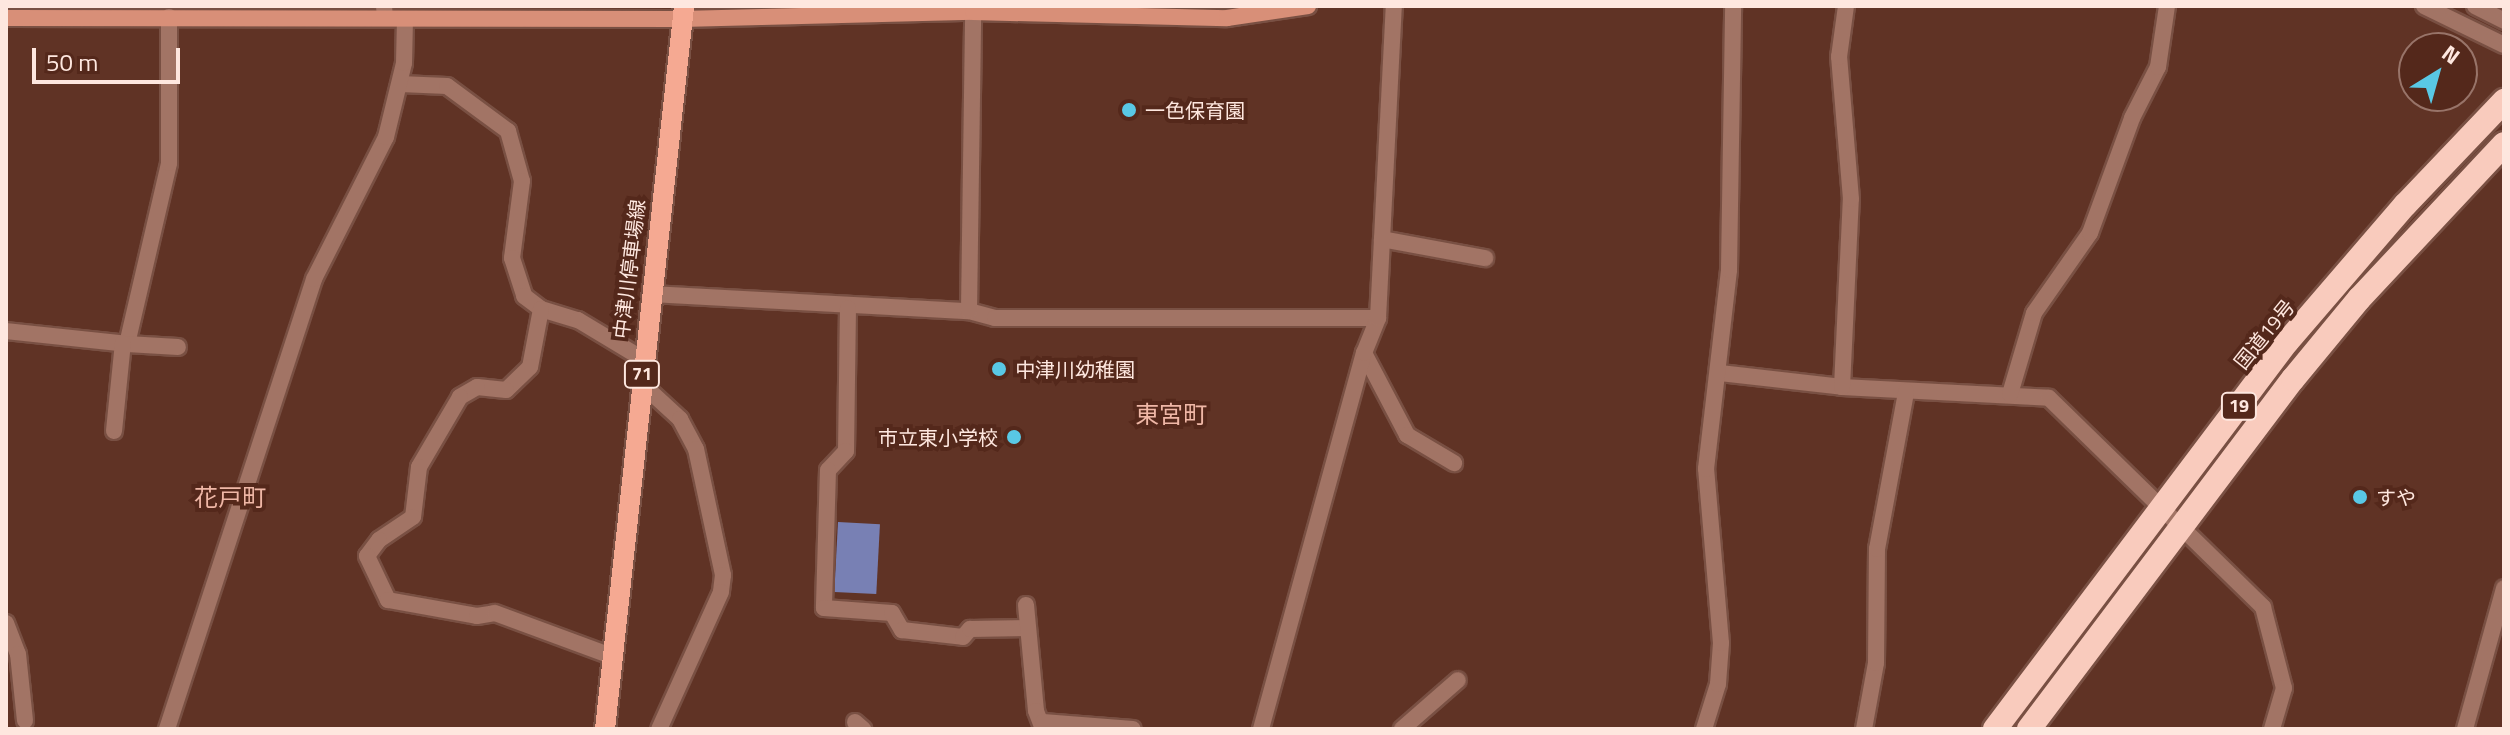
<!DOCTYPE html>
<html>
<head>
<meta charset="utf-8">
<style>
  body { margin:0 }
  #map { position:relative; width:2510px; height:735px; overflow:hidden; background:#603325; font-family:"Titillium Web","Noto Sans JP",sans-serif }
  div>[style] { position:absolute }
  .water>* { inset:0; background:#7880b4; transform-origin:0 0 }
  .roads { filter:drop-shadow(2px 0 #795043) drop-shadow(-2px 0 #795043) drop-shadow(0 2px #795043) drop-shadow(0 -2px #795043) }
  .street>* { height:16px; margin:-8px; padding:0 8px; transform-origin:8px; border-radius:8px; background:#a27465 }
  .secondary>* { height:16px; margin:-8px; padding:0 8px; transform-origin:8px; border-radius:8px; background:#d88f78 }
  .primary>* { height:20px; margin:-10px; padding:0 10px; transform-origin:10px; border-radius:10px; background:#f5a992 }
  .highway>* { height:24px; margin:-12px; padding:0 12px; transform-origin:12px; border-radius:12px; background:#f9cbbd }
  .dots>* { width:22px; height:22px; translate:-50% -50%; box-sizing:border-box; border:4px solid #54281b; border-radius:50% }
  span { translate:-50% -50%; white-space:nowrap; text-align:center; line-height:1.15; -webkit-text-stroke:8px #54281b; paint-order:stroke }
  .shield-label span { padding:2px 6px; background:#54281b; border:2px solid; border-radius:6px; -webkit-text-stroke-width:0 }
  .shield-label { font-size:18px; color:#fee7df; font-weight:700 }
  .poi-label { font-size:20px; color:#fee7df }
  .left { translate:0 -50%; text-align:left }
  .right { translate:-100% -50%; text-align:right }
  .street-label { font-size:20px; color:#fee7df }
  .quarter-label { font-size:24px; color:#efb7a6 }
  .frame { position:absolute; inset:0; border:8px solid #fee7df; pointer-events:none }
  .north { position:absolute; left:2398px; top:32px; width:80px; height:80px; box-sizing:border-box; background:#54281b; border:2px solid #987469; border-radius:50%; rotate:37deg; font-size:22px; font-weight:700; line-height:32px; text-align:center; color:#fee7df }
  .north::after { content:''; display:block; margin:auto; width:28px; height:36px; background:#59c8e5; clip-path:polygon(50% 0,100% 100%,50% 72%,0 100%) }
  .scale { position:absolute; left:32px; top:48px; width:148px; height:36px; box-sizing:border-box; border:4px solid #fee7df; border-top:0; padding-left:10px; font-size:24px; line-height:28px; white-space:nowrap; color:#fee7df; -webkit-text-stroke:6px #54281b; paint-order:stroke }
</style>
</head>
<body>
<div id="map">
  <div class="water">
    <i style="left:838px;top:522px;width:42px;height:70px;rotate:3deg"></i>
  </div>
  <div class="roads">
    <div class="street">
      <i style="left:384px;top:6px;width:12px;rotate:85deg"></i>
      <i style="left:2424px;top:6px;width:89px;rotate:26deg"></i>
      <i style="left:2475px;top:6px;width:33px;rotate:27deg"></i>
      <i style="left:400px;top:84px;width:47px;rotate:2.4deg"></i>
      <i style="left:447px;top:86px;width:76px;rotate:36.4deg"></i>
      <i style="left:508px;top:131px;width:52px;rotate:74.4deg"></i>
      <i style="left:522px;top:181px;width:78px;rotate:97.4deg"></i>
      <i style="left:512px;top:258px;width:40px;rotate:72deg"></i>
      <i style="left:524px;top:296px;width:21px;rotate:37deg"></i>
      <i style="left:541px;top:309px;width:39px;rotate:17deg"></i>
      <i style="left:578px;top:320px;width:76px;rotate:31deg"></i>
      <i style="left:1382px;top:239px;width:105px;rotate:10.5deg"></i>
      <i style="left:651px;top:294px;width:318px;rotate:3.1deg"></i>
      <i style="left:969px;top:311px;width:27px;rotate:15deg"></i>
      <i style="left:995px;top:318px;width:383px"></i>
      <i style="left:848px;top:308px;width:143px;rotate:90.8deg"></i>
      <i style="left:846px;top:451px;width:26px;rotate:133deg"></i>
      <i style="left:828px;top:470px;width:138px;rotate:91.7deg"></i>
      <i style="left:824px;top:608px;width:68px;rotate:4.2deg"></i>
      <i style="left:892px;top:613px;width:20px;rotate:60deg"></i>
      <i style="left:902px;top:630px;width:61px;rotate:6.5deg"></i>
      <i style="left:963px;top:637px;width:11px;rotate:-49deg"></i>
      <i style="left:970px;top:629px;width:58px;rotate:-1deg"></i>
      <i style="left:541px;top:309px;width:59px;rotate:100.7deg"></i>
      <i style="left:530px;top:367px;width:33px;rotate:136deg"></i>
      <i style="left:506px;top:390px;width:29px;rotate:-174deg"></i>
      <i style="left:477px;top:387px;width:20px;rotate:150deg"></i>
      <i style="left:460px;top:397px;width:81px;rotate:120.4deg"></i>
      <i style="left:419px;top:467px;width:50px;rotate:96.8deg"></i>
      <i style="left:413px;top:517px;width:41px;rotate:145.9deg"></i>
      <i style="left:379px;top:540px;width:20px;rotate:127deg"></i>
      <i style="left:367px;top:556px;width:49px;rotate:64.5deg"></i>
      <i style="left:388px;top:600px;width:90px;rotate:10.2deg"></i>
      <i style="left:477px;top:616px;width:18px;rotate:-9deg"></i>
      <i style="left:495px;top:613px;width:124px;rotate:20.3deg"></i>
      <i style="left:969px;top:311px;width:299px;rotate:-89.2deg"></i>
      <i style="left:6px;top:331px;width:122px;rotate:6.1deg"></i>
      <i style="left:127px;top:344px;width:186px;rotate:-76.9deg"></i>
      <i style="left:169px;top:163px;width:146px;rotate:-90deg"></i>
      <i style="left:127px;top:344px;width:51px;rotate:3.4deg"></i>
      <i style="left:1364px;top:353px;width:93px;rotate:62.3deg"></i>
      <i style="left:1407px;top:435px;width:55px;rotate:30.8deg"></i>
      <i style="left:1720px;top:373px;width:123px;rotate:6.5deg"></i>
      <i style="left:1842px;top:387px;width:207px;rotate:3deg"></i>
      <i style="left:2049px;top:398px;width:299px;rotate:44.3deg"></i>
      <i style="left:2263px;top:607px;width:84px;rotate:75.5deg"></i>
      <i style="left:2284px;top:688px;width:43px;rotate:106.3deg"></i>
      <i style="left:642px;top:384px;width:52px;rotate:42.6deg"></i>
      <i style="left:680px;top:419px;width:34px;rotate:62deg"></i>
      <i style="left:696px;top:449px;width:129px;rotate:77.9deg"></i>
      <i style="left:723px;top:575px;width:17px;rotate:97deg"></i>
      <i style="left:721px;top:592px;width:150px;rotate:114.3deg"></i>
      <i style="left:1842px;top:387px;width:188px;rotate:-87.3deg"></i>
      <i style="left:1851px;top:199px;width:143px;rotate:-94.8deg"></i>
      <i style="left:1839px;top:57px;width:51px;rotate:-82.2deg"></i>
      <i style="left:2010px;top:394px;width:84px;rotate:-73.5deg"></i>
      <i style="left:2034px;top:313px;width:98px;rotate:-55deg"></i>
      <i style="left:2090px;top:233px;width:122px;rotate:-69.9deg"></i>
      <i style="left:2132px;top:118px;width:57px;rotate:-63deg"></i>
      <i style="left:2158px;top:67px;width:62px;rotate:-81.6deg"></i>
      <i style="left:114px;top:431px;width:88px;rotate:-84.2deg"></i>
      <i style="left:1026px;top:605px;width:106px;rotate:84.6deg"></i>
      <i style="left:1036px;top:711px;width:19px;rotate:69deg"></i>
      <i style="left:6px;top:623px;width:33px;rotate:69deg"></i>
      <i style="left:18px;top:654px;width:67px;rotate:84deg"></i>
      <i style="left:855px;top:722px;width:11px;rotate:41deg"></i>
      <i style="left:1043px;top:722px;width:90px;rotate:4.4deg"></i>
      <i style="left:167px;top:729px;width:473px;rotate:-71.9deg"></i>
      <i style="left:314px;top:279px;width:159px;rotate:-63.1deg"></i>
      <i style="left:386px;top:137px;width:76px;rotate:-76.3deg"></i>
      <i style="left:404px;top:63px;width:44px;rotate:-88.7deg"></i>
      <i style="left:1261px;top:729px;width:390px;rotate:-74.7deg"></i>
      <i style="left:1364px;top:353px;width:38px;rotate:-68deg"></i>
      <i style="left:1378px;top:318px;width:312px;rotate:-87.1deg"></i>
      <i style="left:1402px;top:729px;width:74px;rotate:-41.2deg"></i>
      <i style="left:1704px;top:729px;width:47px;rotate:-72.7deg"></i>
      <i style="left:1718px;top:684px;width:41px;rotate:-85.8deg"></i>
      <i style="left:1721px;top:643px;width:175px;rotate:-94.9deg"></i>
      <i style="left:1706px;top:469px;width:200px;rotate:-83.4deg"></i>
      <i style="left:1729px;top:270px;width:264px;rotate:-89.1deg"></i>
      <i style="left:1864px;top:729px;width:67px;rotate:-79.7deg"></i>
      <i style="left:1876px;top:663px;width:114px;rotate:-89.5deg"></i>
      <i style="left:1877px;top:549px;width:160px;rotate:-79.5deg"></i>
      <i style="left:2465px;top:729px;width:146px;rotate:-74.5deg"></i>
    </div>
    <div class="secondary">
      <i style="left:6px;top:18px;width:675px;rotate:0.08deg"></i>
      <i style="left:681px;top:19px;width:292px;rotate:-1.4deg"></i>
      <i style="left:973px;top:12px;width:254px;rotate:1.4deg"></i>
      <i style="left:1227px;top:18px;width:82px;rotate:-8.4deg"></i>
    </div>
    <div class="primary">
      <i style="left:605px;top:729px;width:727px;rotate:-83.76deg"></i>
    </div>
    <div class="highway">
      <i style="left:1995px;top:729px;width:485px;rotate:-53deg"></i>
      <i style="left:2287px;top:342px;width:181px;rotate:-49.3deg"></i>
      <i style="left:2405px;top:205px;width:144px;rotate:-46.4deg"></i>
      <i style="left:2029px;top:729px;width:438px;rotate:-53deg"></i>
      <i style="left:2293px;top:379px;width:104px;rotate:-50.5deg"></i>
      <i style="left:2359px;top:299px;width:212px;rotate:-46.9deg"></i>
    </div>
  </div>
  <div class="dots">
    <i style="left:1129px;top:110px;background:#59c8e5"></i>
    <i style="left:999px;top:369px;background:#59c8e5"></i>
    <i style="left:1014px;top:437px;background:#59c8e5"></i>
    <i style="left:2360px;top:497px;background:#59c8e5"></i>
  </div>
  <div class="shield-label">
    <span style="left:642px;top:374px">71</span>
    <span style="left:2239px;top:406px">19</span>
  </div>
  <div class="poi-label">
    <span class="left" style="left:1145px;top:110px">一色保育園</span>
    <span class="left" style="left:1015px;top:369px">中津川幼稚園</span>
    <span class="right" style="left:998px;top:437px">市立東小学校</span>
    <span class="left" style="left:2376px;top:497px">すや</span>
  </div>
  <div class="street-label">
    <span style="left:629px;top:269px;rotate:-83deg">中津川停車場線</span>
    <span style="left:2264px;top:334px;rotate:-51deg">国道19号</span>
  </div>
  <div class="quarter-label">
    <span style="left:1171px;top:415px">東宮町</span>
    <span style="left:230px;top:498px">花戸町</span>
  </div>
  <div class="frame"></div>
  <div class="north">N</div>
  <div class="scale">50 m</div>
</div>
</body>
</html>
